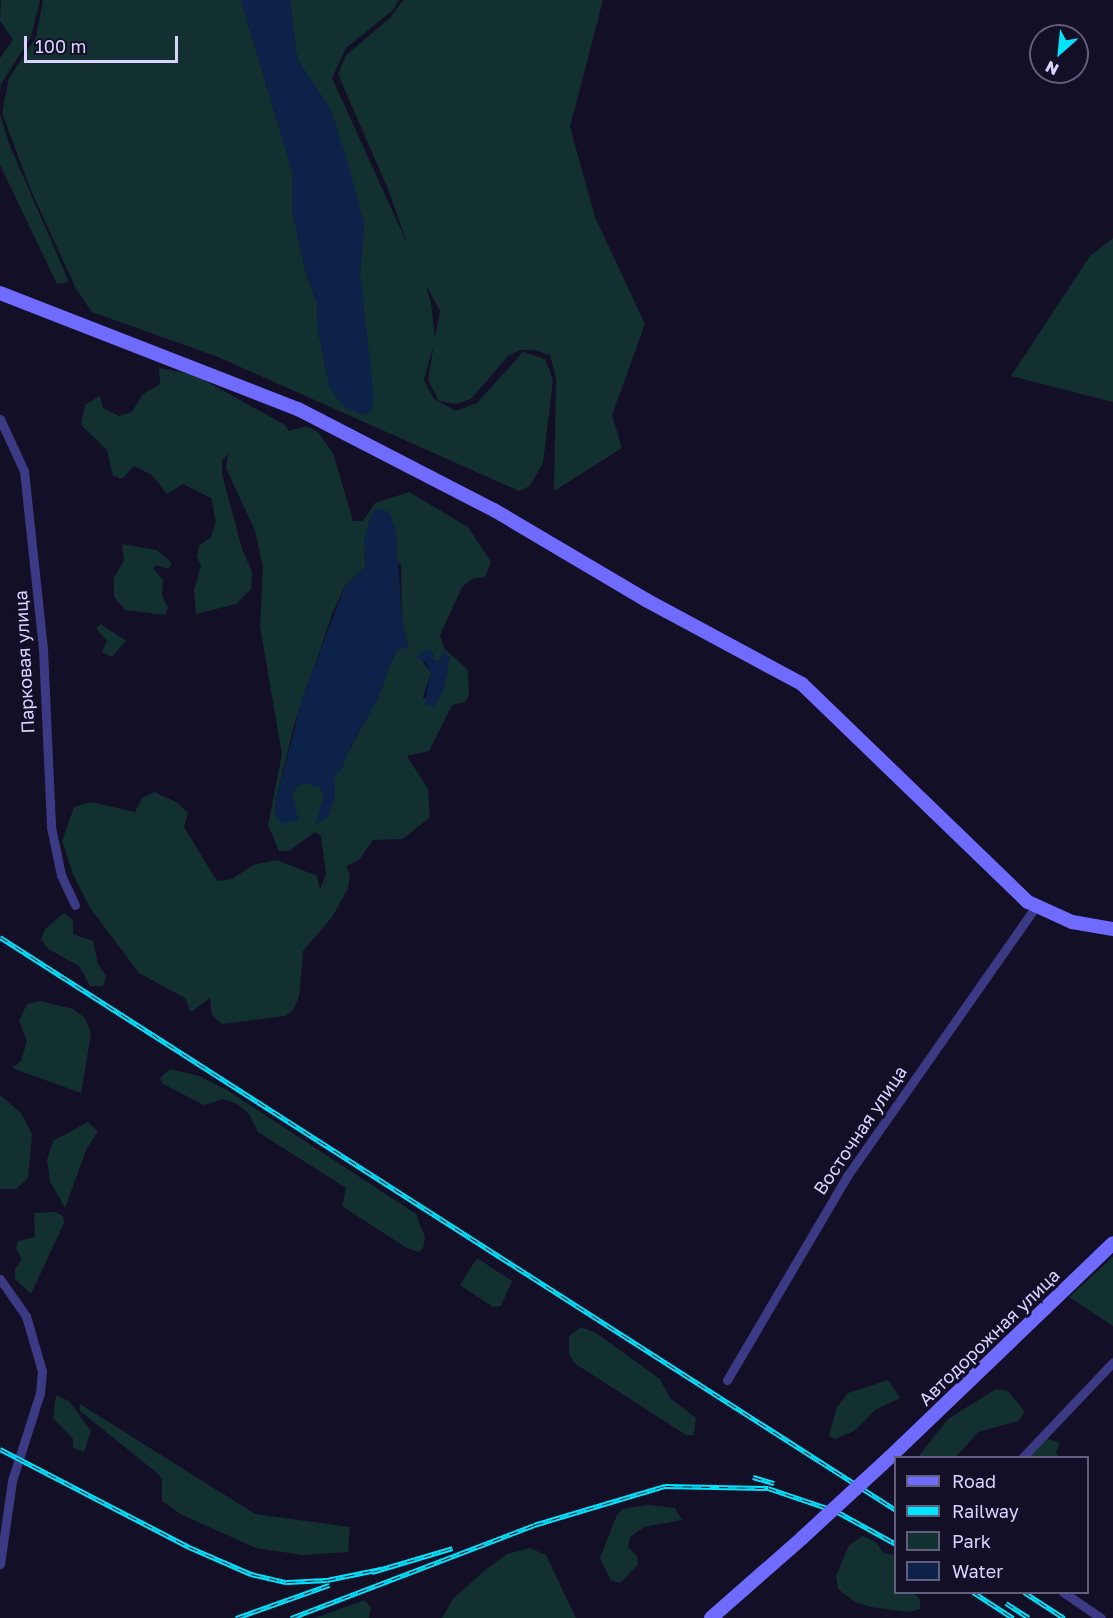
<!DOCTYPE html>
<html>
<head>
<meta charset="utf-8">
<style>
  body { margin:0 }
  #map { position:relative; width:1113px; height:1618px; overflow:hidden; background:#130f26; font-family:"Golos Text",sans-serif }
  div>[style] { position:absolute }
  .green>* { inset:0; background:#12302f }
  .water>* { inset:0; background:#0c2248 }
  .street>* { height:9px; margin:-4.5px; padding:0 4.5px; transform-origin:4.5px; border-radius:4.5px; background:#3d3a85 }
  .secondary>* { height:14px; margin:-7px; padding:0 7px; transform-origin:7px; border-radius:7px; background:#6f6bff }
  .rail>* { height:5px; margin-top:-2.5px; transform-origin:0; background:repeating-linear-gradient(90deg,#130f26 0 9px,#00e5ff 0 18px); box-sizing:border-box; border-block:2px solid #00e5ff }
  .secondary-bridge>* { height:14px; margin:-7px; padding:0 7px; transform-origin:7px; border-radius:7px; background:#6f6bff }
  span { translate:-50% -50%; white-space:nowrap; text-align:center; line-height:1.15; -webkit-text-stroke:6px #130f26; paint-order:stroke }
  .street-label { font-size:18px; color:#d9d4ff }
  .legend { position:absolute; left:894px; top:1456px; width:195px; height:138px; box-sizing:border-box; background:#130f26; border:2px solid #625e7d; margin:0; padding:8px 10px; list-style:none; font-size:18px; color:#d9d4ff }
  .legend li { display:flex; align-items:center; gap:12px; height:30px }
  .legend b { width:30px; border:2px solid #625e7d }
  .north { position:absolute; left:1029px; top:24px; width:60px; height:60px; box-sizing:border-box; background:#130f26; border:2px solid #625e7d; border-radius:50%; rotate:207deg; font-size:16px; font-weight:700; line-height:24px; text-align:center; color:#d9d4ff }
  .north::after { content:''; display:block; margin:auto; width:21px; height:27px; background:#00e5ff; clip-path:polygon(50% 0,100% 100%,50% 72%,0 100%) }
  .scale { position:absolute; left:24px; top:36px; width:154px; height:27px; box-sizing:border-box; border:3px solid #d9d4ff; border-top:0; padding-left:8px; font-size:18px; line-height:21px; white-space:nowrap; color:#d9d4ff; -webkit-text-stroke:4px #130f26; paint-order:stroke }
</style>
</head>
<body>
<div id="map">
  <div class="green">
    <i style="clip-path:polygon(1px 0,40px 0,31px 37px,1px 84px,0 94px,0 58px,13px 40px,0 21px)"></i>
    <i style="clip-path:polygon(evenodd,43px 0,241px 0,292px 171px,292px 209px,306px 274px,317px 302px,318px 331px,330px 389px,360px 272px,364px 224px,331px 110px,297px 59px,290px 0,399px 0,393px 10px,346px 48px,332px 78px,407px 243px,388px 189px,338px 74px,346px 55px,390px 18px,403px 0,603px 0,570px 127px,595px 217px,645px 324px,612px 415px,622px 448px,554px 491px,556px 378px,550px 355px,533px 350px,520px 350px,508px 356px,471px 399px,456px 404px,439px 401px,428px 380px,434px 344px,424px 380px,434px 399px,456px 411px,477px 403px,523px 352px,545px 359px,553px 380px,543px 463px,530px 486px,519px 491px,218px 357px,92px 312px,76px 289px,30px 188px,2px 113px,9px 78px,36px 37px,43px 0,426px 285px,440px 311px,435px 337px,431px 304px,426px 285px)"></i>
    <i style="clip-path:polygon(0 114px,10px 146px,69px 282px,57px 284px,0 165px)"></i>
    <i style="clip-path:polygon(1113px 238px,1113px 402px,1011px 376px,1090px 256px)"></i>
    <i style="clip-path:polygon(evenodd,159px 368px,195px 375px,285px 425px,289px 431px,306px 426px,318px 432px,333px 453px,353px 521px,363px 521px,375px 503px,409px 492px,468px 527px,491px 562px,485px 577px,472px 579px,462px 587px,440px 635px,444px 648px,468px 670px,469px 695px,465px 702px,452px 705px,429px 751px,407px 756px,428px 789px,430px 817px,403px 839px,373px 840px,359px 860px,346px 866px,350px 875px,348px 889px,332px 917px,303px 951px,299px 997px,293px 1010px,285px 1016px,222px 1024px,212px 1015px,210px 998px,191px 1012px,185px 998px,139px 973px,90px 908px,73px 874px,62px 841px,74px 807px,91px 802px,135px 812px,142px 798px,154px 792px,178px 803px,188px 813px,184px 827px,217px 881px,232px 879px,253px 865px,277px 860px,317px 876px,320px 889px,326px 874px,321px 836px,315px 832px,289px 851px,279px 851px,268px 825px,282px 754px,260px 627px,263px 566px,255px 531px,226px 468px,228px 454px,222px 460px,222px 474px,242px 549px,252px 572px,251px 589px,236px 604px,196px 614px,194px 590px,201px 566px,197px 557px,199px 546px,211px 537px,216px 522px,211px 498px,183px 484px,167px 494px,152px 475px,134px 466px,122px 479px,113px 476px,107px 450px,81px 425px,85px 405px,100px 396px,103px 408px,119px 416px,132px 412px,143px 394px,160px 384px,159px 368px,364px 553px,401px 564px,402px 620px,408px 647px,398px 649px,392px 660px,378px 698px,333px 779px,335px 795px,316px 824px,324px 795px,320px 787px,304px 783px,297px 786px,292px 795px,298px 820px,292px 821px,275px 805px,294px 725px,333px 612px,345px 586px,366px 566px,364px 553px,159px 368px,444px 652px,448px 671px,434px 707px,423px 697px,431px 673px,422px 660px,433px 653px,432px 660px,438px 662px,444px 652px)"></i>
    <i style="clip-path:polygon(122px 544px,157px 550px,172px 563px,168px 569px,157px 565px,153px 568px,163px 580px,162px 595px,168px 608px,165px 615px,125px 610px,114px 597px,114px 578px,124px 560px)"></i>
    <i style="clip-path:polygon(101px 624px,126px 641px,112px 657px,102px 652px,107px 641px,96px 628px)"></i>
    <i style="clip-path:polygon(64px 913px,73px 920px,73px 934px,93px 941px,98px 964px,106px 976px,103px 986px,90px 986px,79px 966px,48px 949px,41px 939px,45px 929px)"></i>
    <i style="clip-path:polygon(41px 1001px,73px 1009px,85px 1018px,91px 1034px,81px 1093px,12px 1068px,21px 1061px,27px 1041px,19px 1021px,27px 1004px)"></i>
    <i style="clip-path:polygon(170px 1069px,199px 1076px,227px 1090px,416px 1214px,425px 1237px,423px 1249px,418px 1252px,405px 1247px,342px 1206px,346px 1188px,258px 1132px,249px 1114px,237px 1104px,224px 1099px,204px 1105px,163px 1084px,160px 1078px)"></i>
    <i style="clip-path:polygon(0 1095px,21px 1113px,32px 1134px,28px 1178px,16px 1189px,0 1189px)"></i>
    <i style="clip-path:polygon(88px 1122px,98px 1132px,87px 1148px,65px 1208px,50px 1181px,47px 1160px,53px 1141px)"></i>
    <i style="clip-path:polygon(55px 1212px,63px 1216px,64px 1223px,31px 1294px,15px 1279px,15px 1269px,22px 1260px,16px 1248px,18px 1241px,35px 1237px,34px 1213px)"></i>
    <i style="clip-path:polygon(1113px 1257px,1113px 1326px,1069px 1297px)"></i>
    <i style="clip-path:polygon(477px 1258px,512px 1281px,501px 1306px,493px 1307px,460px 1285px)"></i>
    <i style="clip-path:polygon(581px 1327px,596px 1333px,660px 1379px,670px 1398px,696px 1418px,694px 1435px,686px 1435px,574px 1363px,569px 1354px,569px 1336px)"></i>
    <i style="clip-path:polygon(888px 1380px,900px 1398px,875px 1410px,854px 1431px,835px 1439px,829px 1436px,837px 1407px,848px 1393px)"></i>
    <i style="clip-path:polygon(996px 1389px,1008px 1391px,1025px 1412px,1018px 1421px,978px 1432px,956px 1457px,918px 1457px,948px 1419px)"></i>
    <i style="clip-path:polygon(56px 1395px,69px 1401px,91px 1431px,84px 1452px,73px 1448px,73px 1439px,53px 1418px)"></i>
    <i style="clip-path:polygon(80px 1404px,255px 1514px,350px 1527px,348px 1552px,303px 1555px,256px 1548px,182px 1515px,162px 1501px,162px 1479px,157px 1473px,80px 1411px)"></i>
    <i style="clip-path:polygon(1046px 1438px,1060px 1443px,1056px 1452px,1058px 1457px,1028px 1458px)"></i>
    <i style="clip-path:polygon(648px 1505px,675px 1508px,682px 1520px,644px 1527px,630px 1537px,628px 1547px,637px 1556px,638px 1565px,620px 1583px,611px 1581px,600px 1558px,617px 1515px,622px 1509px)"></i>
    <i style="clip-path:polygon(863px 1536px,877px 1543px,883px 1553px,895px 1555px,896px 1592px,914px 1593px,920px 1599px,920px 1609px,908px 1612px,870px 1607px,855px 1602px,838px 1589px,836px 1576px,849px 1545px)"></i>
    <i style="clip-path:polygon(530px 1548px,546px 1555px,576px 1618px,442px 1618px,453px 1599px,485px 1570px,507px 1554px)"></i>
    <i style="clip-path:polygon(365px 1600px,371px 1608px,369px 1618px,315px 1618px)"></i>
  </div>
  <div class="water">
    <i style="clip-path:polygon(241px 0,290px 0,297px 59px,331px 110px,348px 163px,364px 224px,360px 272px,374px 397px,371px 411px,363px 415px,344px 407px,330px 389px,318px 331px,317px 302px,306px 274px,292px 209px,292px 171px)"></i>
    <i style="clip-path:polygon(378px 508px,389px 512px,396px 530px,402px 620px,408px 647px,398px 649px,392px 660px,378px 699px,349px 749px,341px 771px,334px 776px,335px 798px,328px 817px,316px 824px,324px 795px,320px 787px,304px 783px,297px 786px,292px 795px,299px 820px,283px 824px,275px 815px,275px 805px,303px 696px,345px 586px,366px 566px,364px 540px,371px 515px)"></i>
    <i style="clip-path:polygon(425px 649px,432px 651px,434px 662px,440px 660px,443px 652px,450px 657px,444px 689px,434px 707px,424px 704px,431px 673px,426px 662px,416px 657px)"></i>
  </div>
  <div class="street">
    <i style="left:0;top:419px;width:57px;rotate:65.2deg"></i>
    <i style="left:24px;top:471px;width:179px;rotate:83.9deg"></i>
    <i style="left:43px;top:649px;width:178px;rotate:87.4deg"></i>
    <i style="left:51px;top:827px;width:49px;rotate:78.2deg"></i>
    <i style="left:61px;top:875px;width:33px;rotate:65deg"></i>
    <i style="left:0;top:1279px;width:45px;rotate:54.9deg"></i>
    <i style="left:26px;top:1316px;width:57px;rotate:73.8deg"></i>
    <i style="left:42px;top:1371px;width:22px;rotate:95deg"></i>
    <i style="left:40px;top:1393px;width:92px;rotate:107.7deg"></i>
    <i style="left:12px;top:1481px;width:84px;rotate:98.2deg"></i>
    <i style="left:727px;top:1380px;width:237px;rotate:-59.5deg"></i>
    <i style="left:847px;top:1176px;width:327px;rotate:-55deg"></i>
    <i style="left:1022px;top:1458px;width:132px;rotate:-46.5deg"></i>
    <i style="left:1063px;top:1592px;width:46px;rotate:34.4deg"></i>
  </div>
  <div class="secondary">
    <i style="left:0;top:293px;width:320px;rotate:21.3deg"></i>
    <i style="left:298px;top:409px;width:220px;rotate:27.3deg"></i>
    <i style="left:494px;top:510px;width:177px;rotate:30.6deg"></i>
    <i style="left:646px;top:600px;width:177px;rotate:28.3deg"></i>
    <i style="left:802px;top:684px;width:314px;rotate:44deg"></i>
    <i style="left:1028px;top:902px;width:48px;rotate:24.4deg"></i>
    <i style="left:1072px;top:922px;width:42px;rotate:9.7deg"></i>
    <i style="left:890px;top:1457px;width:309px;rotate:-43.8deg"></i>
    <i style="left:711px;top:1618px;width:121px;rotate:-41.3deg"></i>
  </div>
  <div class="rail">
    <i style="left:0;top:937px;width:1064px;rotate:32.6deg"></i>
    <i style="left:0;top:1449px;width:213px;rotate:27.4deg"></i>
    <i style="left:189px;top:1547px;width:68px;rotate:23.5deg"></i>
    <i style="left:251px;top:1574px;width:37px;rotate:13deg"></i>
    <i style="left:287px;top:1582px;width:40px;rotate:-2.9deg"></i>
    <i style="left:327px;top:1580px;width:55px;rotate:-11.5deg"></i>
    <i style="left:753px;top:1477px;width:22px;rotate:16deg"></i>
    <i style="left:372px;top:1572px;width:84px;rotate:-16.5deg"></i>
    <i style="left:973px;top:1592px;width:48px;rotate:33deg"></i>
    <i style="left:1024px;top:1592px;width:48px;rotate:33deg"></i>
    <i style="left:1006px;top:1603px;width:27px;rotate:33deg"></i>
    <i style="left:236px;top:1618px;width:99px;rotate:-19.5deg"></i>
    <i style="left:291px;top:1618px;width:260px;rotate:-20.9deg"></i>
    <i style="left:534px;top:1525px;width:137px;rotate:-16.6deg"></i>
    <i style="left:665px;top:1486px;width:103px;rotate:1.1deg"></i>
    <i style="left:768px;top:1488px;width:72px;rotate:18.7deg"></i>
    <i style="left:836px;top:1511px;width:68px;rotate:28.8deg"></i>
  </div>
  <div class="secondary-bridge">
    <i style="left:802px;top:1538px;width:120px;rotate:-42.6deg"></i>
  </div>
  <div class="street-label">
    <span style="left:24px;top:662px;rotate:-93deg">Парковая улица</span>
    <span style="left:860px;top:1130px;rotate:-56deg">Восточная улица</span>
    <span style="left:989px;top:1337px;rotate:-44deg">Автодорожная улица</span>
  </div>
  <ul class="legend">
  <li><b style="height:8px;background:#6f6bff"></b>Road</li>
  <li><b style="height:8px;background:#00e5ff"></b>Railway</li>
  <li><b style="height:16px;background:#12302f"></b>Park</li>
  <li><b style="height:16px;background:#0c2248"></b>Water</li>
  </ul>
  <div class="north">N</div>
  <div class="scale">100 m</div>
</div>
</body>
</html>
